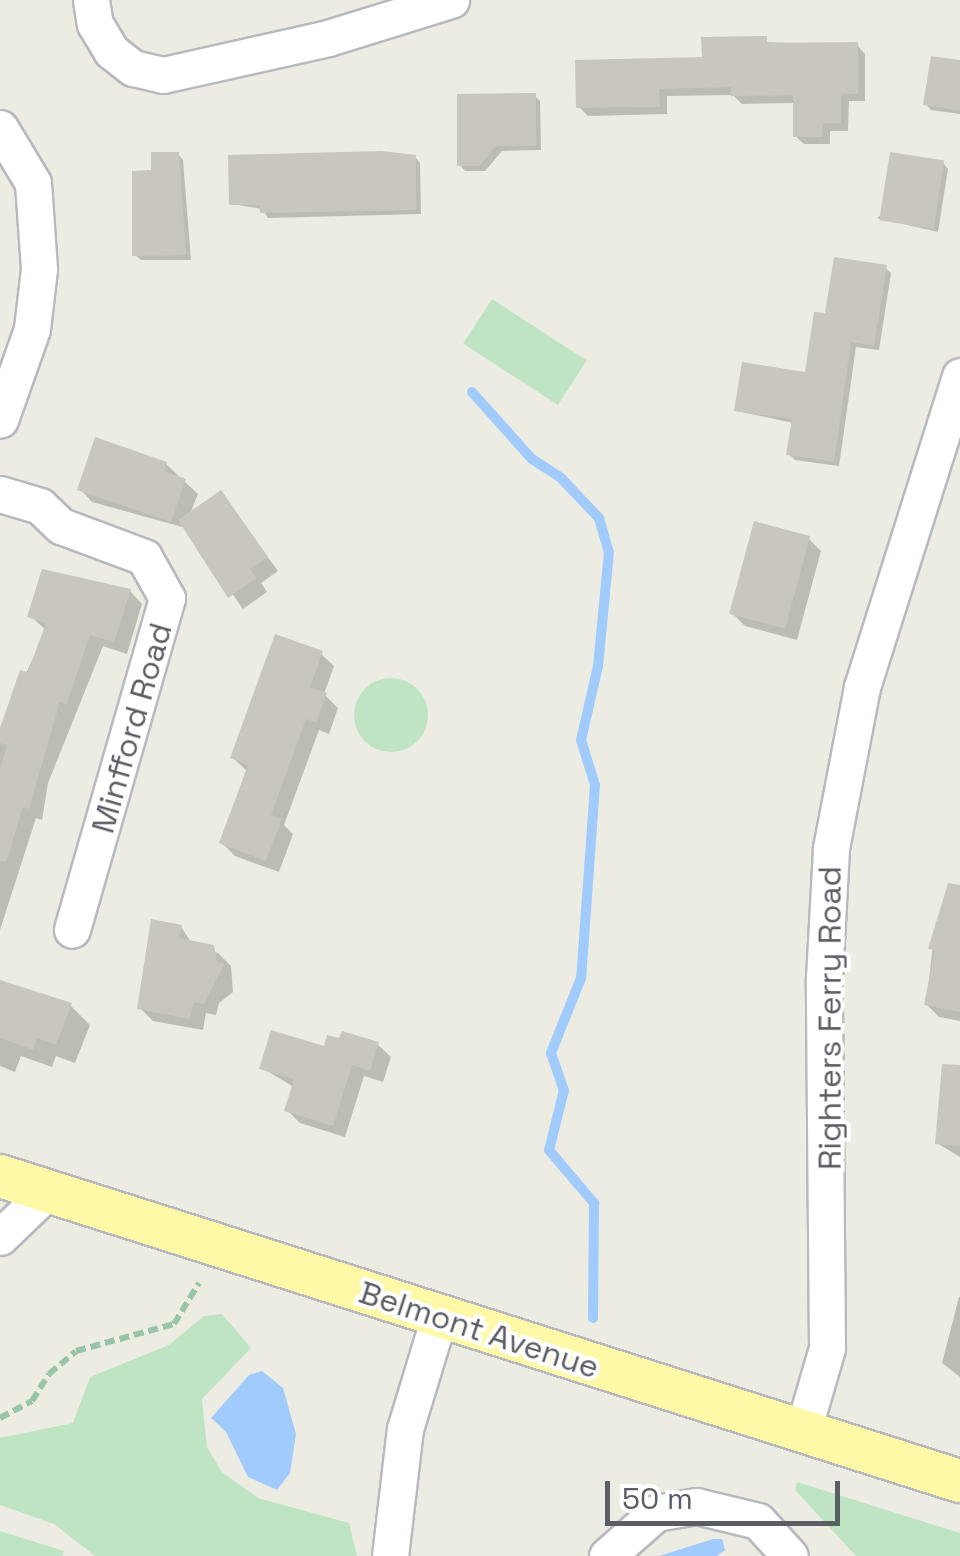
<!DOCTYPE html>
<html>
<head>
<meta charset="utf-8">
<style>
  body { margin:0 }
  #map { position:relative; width:960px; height:1556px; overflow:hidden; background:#edece2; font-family:"Space Grotesk",sans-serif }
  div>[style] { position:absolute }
  .green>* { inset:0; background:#bfe4c3; transform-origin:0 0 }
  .round { border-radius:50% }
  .water>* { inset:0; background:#a2cbfd }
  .shadow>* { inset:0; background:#0003 }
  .stream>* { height:10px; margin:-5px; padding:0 5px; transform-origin:5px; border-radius:5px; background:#a2cbfd }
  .building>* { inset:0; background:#c8c6bf; transform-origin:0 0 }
  .path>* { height:6px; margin-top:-3px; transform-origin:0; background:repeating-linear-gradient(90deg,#98c5aa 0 10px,transparent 0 15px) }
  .roads { filter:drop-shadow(2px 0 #b7b9be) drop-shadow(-2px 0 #b7b9be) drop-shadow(0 2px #b7b9be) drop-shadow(0 -2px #b7b9be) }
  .minor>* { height:35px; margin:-17.5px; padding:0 17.5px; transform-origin:17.5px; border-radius:17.5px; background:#fff }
  .major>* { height:42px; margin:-21px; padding:0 21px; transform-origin:21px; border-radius:21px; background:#fdf9a7 }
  span { translate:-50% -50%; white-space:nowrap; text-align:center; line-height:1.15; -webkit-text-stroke:8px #fff; paint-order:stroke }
  .street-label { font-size:32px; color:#5a5d63 }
  .scale { position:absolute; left:605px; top:1481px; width:235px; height:45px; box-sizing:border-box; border:5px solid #5a5d63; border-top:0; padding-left:12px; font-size:30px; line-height:35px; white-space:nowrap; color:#5a5d63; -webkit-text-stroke:8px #fff; paint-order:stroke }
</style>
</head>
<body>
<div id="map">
  <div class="green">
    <i style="left:492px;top:299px;width:113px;height:53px;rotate:33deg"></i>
    <i class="round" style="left:354px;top:678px;width:74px;height:74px"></i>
    <i style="clip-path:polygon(222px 1314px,251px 1348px,202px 1399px,207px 1447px,222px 1472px,258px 1498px,349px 1523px,357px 1556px,95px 1556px,54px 1524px,0 1505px,0 1438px,73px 1423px,90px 1377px,169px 1345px,204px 1316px)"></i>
    <i style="clip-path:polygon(797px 1482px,960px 1533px,960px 1556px,856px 1556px,795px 1490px)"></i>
    <i style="clip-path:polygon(0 1531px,64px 1551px,62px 1556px,0 1556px)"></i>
  </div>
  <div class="water">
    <i style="clip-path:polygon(262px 1371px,283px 1388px,296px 1434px,290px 1473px,277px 1490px,248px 1477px,226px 1432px,211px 1418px,249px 1375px)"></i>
    <i style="clip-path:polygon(713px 1539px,722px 1539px,725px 1550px,717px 1556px,659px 1556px)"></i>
  </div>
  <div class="shadow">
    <i style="clip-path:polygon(704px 40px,857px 45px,865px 54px,865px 101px,849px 101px,848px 131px,830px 131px,830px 144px,804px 144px,795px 136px,795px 103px,742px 104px,733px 95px,667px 96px,667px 114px,588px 116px,579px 107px,704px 59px)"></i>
    <i style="clip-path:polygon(960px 63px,960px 114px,931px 110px,926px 104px)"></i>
    <i style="clip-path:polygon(535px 96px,540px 101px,541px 150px,502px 151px,485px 171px,465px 171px,460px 165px)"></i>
    <i style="clip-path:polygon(178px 154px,183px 160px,191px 260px,141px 260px,135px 255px,154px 173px)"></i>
    <i style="clip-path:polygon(415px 157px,420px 163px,421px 214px,268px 218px,262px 209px,232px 204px)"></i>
    <i style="clip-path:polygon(943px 163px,948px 169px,938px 232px,877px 218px)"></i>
    <i style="clip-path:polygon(885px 268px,891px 273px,879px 350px,856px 347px,839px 466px,795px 460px,789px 454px,793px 423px,737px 411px,807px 374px,827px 316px)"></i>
    <i style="clip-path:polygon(166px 464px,198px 494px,190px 514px,220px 493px,278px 571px,261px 583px,267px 592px,243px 609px,186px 528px,92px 502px,80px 489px)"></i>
    <i style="clip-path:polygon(808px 538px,821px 551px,797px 640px,745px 626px,732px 613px)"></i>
    <i style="clip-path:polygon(130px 591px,142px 604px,127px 654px,103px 646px,48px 783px,42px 820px,36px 818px,0 930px,0 730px,46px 630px,30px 616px)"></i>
    <i style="clip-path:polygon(321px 654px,334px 666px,324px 694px,338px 708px,329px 734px,319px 730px,284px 825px,293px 834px,279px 872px,235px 856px,222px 843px,248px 772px,233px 758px)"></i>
    <i style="clip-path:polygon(960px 889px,960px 1021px,939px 1017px,926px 1004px,936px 921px,943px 922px)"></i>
    <i style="clip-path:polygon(181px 927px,193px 945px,218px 953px,231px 966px,233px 992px,219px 1003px,216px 1015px,206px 1013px,203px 1030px,153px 1021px,140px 1008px)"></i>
    <i style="clip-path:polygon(0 983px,71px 1006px,90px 1025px,75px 1063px,56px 1056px,52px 1067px,21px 1056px,15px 1072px,0 1066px)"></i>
    <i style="clip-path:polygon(341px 1041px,378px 1045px,391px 1057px,383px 1082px,364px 1076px,345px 1137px,300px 1123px,287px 1110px,294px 1087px,262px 1068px)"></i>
    <i style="clip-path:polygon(960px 1074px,960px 1157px,937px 1143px)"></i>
    <i style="clip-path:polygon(959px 1297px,960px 1297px,960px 1377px,942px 1363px)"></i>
  </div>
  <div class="stream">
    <i style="left:472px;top:392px;width:90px;rotate:48.2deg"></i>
    <i style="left:532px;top:459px;width:35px;rotate:33deg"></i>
    <i style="left:561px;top:478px;width:55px;rotate:46.5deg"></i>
    <i style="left:599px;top:518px;width:35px;rotate:74deg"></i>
    <i style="left:609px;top:552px;width:115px;rotate:95.5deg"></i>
    <i style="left:598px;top:666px;width:76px;rotate:102.9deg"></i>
    <i style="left:581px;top:740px;width:47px;rotate:72.7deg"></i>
    <i style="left:595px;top:785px;width:194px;rotate:94.1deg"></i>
    <i style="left:581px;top:978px;width:81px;rotate:111.8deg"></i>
    <i style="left:551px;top:1053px;width:39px;rotate:71deg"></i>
    <i style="left:564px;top:1090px;width:62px;rotate:104deg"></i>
    <i style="left:549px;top:1150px;width:70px;rotate:49.7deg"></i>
    <i style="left:594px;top:1203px;width:115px;rotate:90.5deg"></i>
  </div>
  <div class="building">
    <i style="clip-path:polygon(767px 36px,767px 43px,858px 42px,858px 94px,841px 94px,841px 123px,823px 123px,822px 137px,793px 137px,793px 95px,731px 96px,731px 87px,659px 89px,660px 107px,576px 108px,575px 60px,702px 57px,701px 37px)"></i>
    <i style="clip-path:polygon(931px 56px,960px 60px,960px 111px,923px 105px)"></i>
    <i style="clip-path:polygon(536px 93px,536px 146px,496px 146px,479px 166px,457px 166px,457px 94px)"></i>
    <i style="clip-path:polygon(381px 151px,416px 155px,416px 210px,260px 213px,260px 205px,229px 205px,228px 155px)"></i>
    <i style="clip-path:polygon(151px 152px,179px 152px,186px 255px,132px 256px,132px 171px,151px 170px)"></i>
    <i style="left:890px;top:152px;width:55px;height:69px;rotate:9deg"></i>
    <i style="clip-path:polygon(834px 257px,887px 265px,874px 346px,851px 342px,834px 462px,786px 455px,792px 419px,734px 411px,742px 362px,805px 372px,814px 312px,825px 313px)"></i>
    <i style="clip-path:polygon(95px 437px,167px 462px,164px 471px,186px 479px,171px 522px,77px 490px)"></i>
    <i style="clip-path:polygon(221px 490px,268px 557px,250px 569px,256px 578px,228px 598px,178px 520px)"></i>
    <i style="left:754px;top:521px;width:58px;height:96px;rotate:15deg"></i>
    <i style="clip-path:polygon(42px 569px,131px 589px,114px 642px,90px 635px,66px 705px,60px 702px,29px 809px,23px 807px,6px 862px,0 861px,0 770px,7px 745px,0 743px,0 728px,20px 670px,28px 672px,46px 623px,27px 617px)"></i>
    <i style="clip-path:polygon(275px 634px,323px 651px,310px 687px,327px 693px,316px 722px,306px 719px,271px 815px,282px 819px,266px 861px,219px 843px,248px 765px,230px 758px)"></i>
    <i style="clip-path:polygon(948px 883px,960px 885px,960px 1012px,924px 1005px,935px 950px,928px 949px)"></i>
    <i style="clip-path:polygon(151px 919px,182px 925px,179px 938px,214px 945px,217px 962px,225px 963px,204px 1004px,194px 1002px,190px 1019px,137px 1009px)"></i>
    <i style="clip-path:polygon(0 980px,72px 1003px,56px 1045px,37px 1038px,33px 1050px,0 1038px)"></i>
    <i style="clip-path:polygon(271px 1030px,324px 1046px,327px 1035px,339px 1038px,342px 1031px,379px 1042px,370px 1071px,352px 1065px,333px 1126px,284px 1111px,294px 1079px,259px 1069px)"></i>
    <i style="clip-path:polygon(942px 1064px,960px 1065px,960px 1146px,935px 1144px)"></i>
  </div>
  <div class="path">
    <i style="left:0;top:1418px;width:36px;rotate:-28deg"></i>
    <i style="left:32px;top:1401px;width:32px;rotate:-58deg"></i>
    <i style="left:49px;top:1374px;width:35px;rotate:-40deg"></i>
    <i style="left:76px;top:1351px;width:102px;rotate:-15.4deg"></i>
    <i style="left:174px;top:1324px;width:48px;rotate:-58.6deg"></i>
  </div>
  <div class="roads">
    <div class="minor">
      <i style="left:91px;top:0;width:24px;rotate:81deg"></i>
      <i style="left:95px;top:24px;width:31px;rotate:59deg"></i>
      <i style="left:111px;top:51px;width:28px;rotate:38deg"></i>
      <i style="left:133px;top:68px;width:31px;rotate:13deg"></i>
      <i style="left:163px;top:75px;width:169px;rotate:-12.6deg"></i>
      <i style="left:328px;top:38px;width:129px;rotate:-17.2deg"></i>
      <i style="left:0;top:128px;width:64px;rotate:59deg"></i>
      <i style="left:33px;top:183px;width:86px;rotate:86deg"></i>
      <i style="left:39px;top:269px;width:60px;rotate:96.7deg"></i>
      <i style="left:32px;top:329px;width:96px;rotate:109.4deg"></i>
      <i style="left:0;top:494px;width:42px;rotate:16.7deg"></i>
      <i style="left:40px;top:506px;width:29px;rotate:44deg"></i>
      <i style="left:61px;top:526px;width:89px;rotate:20.5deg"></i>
      <i style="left:144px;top:557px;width:47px;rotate:60.7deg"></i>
      <i style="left:167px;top:598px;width:345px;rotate:106deg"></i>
      <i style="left:0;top:1237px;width:65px;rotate:-43.8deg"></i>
      <i style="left:802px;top:1434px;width:90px;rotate:-73.8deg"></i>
      <i style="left:827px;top:1348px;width:370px;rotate:-90.5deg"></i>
      <i style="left:824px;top:978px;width:130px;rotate:-86.9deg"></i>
      <i style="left:831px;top:848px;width:164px;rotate:-79.1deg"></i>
      <i style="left:862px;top:687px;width:326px;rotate:-72.5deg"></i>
      <i style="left:390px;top:1556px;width:128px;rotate:-83.3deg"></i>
      <i style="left:405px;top:1429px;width:117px;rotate:-73.1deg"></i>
      <i style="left:607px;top:1556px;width:65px;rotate:-41.3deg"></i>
      <i style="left:656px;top:1513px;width:41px;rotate:-9.9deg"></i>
      <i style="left:696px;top:1506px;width:64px;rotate:13.6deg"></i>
      <i style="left:758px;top:1521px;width:47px;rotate:47.6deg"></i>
    </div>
    <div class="major">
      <i style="left:0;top:1176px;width:1007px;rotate:17.63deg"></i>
    </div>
  </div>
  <div class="street-label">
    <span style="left:132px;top:728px;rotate:-74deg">Minfford Road</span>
    <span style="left:830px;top:1018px;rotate:-90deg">Righters Ferry Road</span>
    <span style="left:479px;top:1330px;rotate:18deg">Belmont Avenue</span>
  </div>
  <div class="scale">50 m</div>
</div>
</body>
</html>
